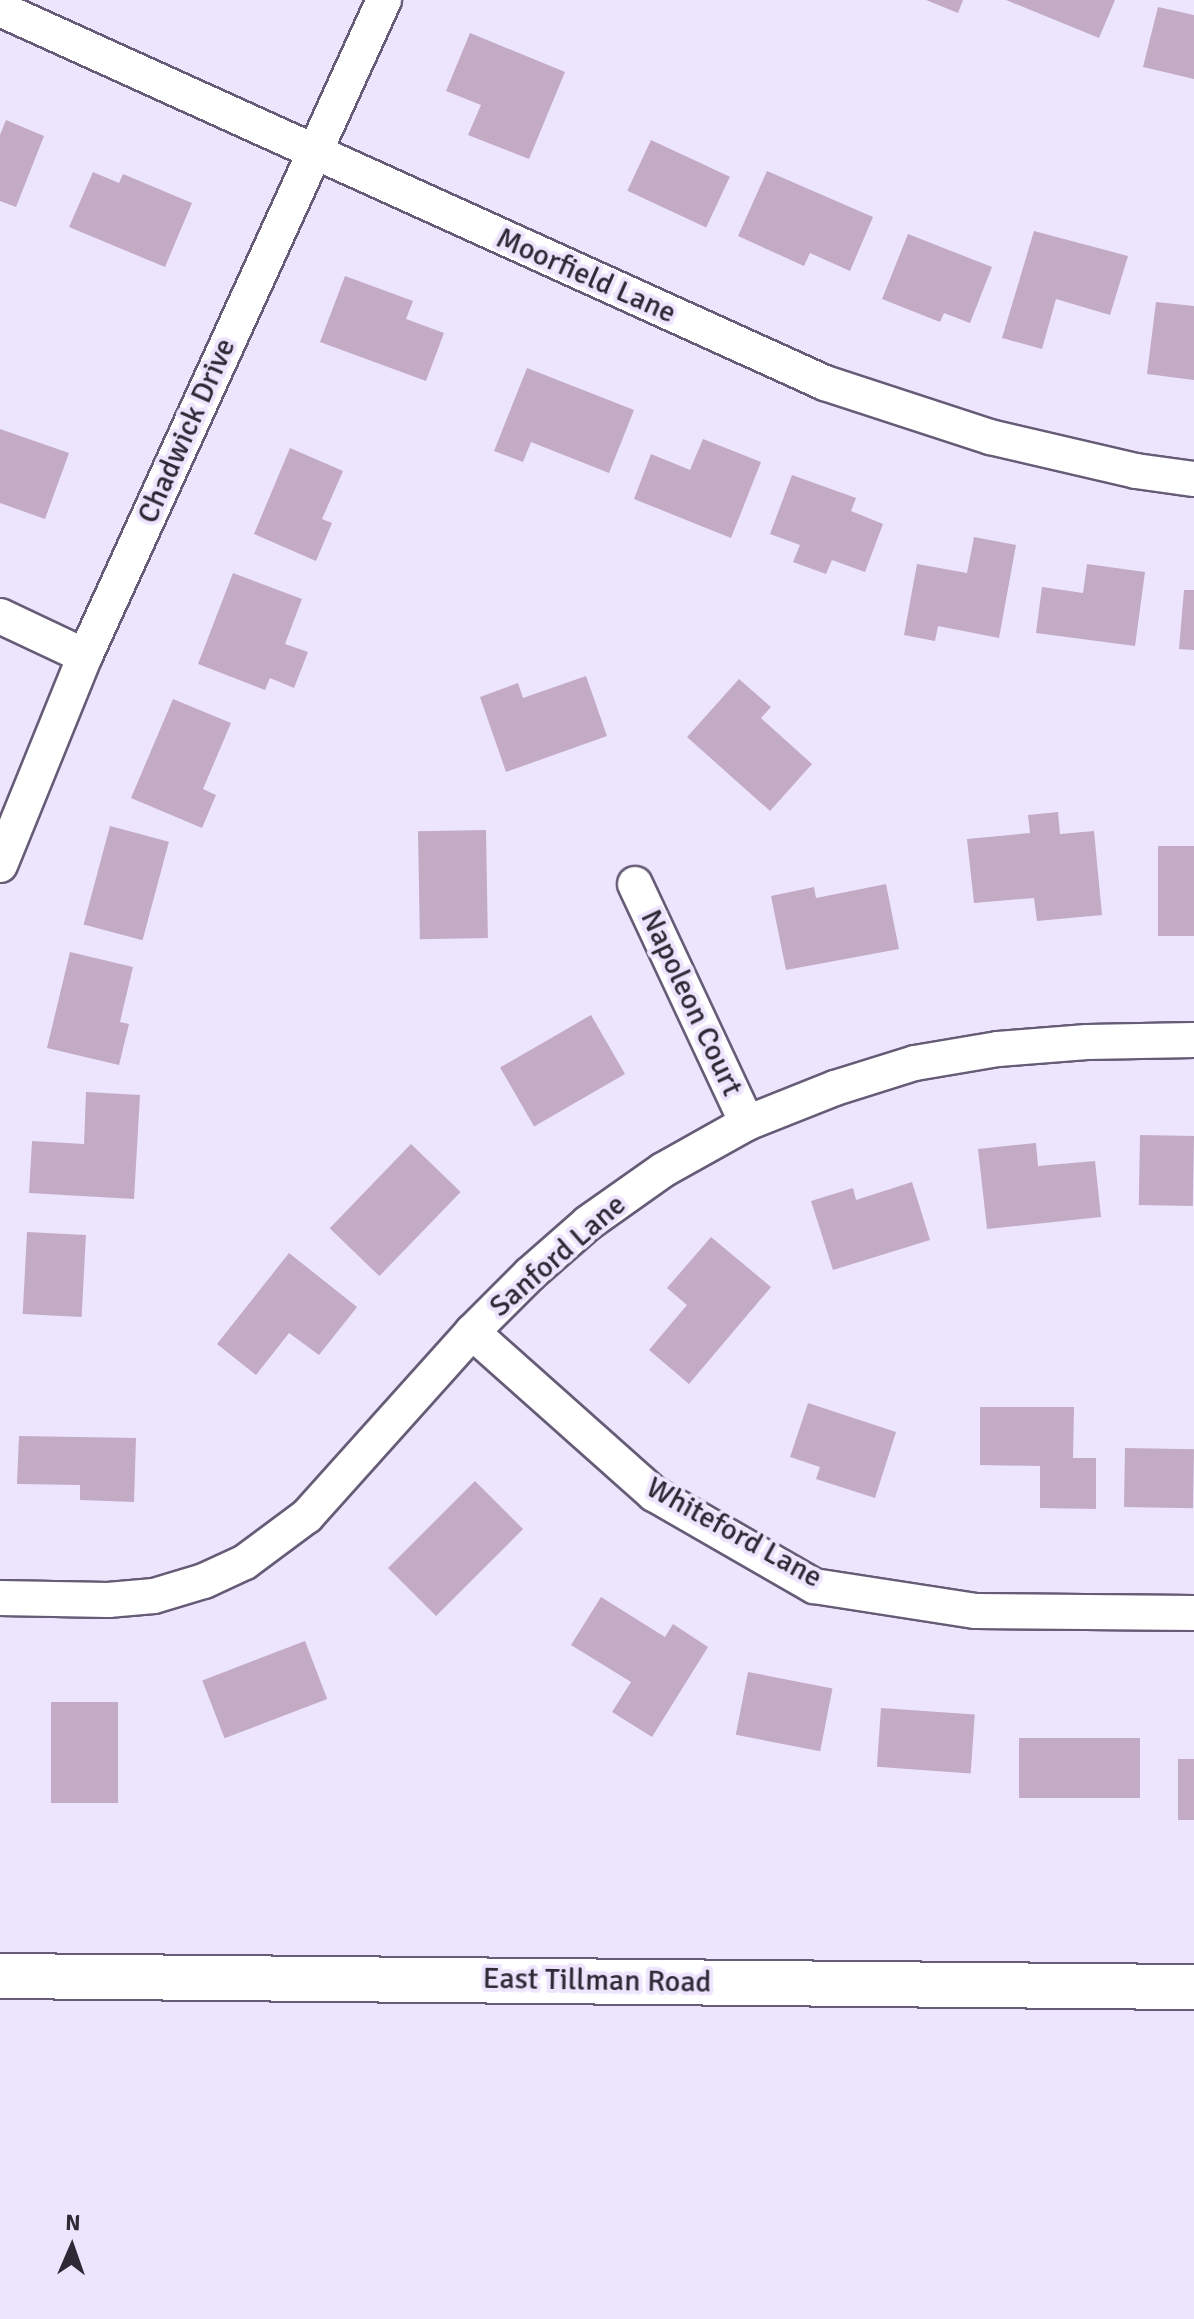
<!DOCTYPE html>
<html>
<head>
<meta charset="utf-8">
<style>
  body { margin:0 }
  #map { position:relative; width:1194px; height:2319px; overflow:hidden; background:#ede4fe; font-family:Signika,sans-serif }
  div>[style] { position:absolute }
  .building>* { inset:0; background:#c3abc5; transform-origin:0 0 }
  .roads { filter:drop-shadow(2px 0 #665c77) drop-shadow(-2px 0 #665c77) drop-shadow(0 2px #665c77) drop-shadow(0 -2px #665c77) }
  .street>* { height:34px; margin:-17px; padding:0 17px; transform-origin:17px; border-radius:17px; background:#fff }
  .secondary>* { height:44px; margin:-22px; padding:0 22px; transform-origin:22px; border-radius:22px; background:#fff }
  span { translate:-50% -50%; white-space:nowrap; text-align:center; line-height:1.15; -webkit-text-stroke:8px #ede4fe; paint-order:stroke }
  .street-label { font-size:30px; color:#2d2935 }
  .north { position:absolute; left:32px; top:2207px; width:80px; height:80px; -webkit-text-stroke:6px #ede4fe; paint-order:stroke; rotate:2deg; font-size:22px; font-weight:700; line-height:32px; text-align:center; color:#2d2935 }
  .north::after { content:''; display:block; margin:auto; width:28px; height:36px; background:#2d2935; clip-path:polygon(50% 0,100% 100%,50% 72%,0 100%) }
</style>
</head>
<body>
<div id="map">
  <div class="building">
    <i style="clip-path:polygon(926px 0,963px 0,958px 13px)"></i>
    <i style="clip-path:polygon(1006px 0,1115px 0,1099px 38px)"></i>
    <i style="clip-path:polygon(1158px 7px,1194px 15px,1194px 79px,1143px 67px)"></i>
    <i style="clip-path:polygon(470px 33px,565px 72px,529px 159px,468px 135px,481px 105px,446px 91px)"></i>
    <i style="clip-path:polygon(6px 120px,44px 136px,16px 207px,0 201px,0 135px)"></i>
    <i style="left:651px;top:140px;width:87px;height:56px;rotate:25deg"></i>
    <i style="clip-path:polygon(767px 171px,873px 217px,850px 271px,810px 253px,804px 266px,738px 236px)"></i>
    <i style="clip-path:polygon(93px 172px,119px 183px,123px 174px,192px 203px,165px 267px,69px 227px)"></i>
    <i style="clip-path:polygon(1034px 231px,1128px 256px,1110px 315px,1056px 299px,1042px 349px,1002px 338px)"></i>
    <i style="clip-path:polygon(908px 234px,992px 267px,970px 323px,944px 313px,940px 322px,882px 299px)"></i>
    <i style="clip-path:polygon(345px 276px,413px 301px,406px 319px,444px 333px,426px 381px,320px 342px)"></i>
    <i style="clip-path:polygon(1156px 302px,1194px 306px,1194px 380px,1147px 374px)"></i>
    <i style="clip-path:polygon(527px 368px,634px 410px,609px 473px,531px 442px,523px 462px,494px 451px)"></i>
    <i style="clip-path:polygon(0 429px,69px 453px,45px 519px,0 503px)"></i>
    <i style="clip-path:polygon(703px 439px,761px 462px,731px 538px,634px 499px,651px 454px,690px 470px)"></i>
    <i style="clip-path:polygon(290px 448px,343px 471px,322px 519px,332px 523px,316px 561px,254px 534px)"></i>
    <i style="clip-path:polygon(792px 475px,856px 498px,851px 511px,883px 524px,865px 572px,832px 560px,826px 574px,793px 562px,800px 545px,770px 534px)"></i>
    <i style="clip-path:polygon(974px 537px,1016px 545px,999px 638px,938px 626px,935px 641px,904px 635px,917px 564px,967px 573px)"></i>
    <i style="clip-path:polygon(1087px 564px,1145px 572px,1135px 646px,1036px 633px,1042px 587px,1083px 593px)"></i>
    <i style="clip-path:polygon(233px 573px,302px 599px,285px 644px,308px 652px,294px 688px,270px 678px,265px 690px,198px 664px)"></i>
    <i style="clip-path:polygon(1184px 590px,1194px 590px,1194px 650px,1179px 649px)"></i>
    <i style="clip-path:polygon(586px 676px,607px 736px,506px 772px,480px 697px,518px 683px,523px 698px)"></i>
    <i style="clip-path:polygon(739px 679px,771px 707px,761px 718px,812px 764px,770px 811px,687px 737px)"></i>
    <i style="clip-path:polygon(173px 699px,231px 723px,203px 789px,216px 795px,202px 828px,131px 798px)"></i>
    <i style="clip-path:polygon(1058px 812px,1060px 834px,1094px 831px,1102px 915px,1037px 921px,1034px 898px,974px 903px,967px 839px,1030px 833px,1028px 815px)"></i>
    <i style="left:110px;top:826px;width:61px;height:102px;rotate:15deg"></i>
    <i style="left:486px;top:830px;width:108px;height:68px;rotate:89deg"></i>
    <i style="left:1158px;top:846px;width:36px;height:90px"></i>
    <i style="clip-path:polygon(886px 884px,899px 949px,786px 970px,771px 896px,814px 887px,816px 898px)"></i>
    <i style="clip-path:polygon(70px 952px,133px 967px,120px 1022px,129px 1024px,119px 1065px,47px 1048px)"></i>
    <i style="left:591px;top:1015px;width:68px;height:105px;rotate:60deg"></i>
    <i style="clip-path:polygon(86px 1092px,140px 1095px,134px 1199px,29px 1193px,32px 1141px,84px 1144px)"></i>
    <i style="left:1140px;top:1135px;width:54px;height:70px;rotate:1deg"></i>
    <i style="clip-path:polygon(1036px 1143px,1038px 1166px,1095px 1161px,1101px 1217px,987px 1229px,978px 1149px)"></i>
    <i style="left:411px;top:1144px;width:69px;height:117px;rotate:44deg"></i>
    <i style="clip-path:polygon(912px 1182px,930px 1240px,833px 1270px,811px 1201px,853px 1188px,856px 1200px)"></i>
    <i style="left:27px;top:1232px;width:59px;height:82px;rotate:3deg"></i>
    <i style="clip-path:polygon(711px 1237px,771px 1287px,689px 1384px,649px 1350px,687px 1305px,667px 1288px)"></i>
    <i style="clip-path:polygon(289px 1253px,357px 1307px,319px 1355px,289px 1333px,256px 1375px,217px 1344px)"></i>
    <i style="clip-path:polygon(808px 1403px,896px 1432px,875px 1498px,816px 1479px,820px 1467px,790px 1457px)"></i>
    <i style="clip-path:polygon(980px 1407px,1074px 1407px,1073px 1458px,1096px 1458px,1096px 1509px,1040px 1508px,1040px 1466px,980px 1465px)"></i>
    <i style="clip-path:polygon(19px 1436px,136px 1438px,134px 1502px,80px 1500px,80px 1485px,17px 1484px)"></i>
    <i style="left:1125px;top:1448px;width:69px;height:59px;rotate:1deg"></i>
    <i style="left:475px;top:1481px;width:68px;height:123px;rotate:45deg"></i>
    <i style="clip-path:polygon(601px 1597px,665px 1637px,673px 1624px,708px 1647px,652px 1737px,612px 1712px,631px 1682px,571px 1645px)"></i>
    <i style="left:305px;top:1641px;width:62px;height:110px;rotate:69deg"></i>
    <i style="left:748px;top:1672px;width:86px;height:64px;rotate:11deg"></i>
    <i style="left:51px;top:1702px;width:67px;height:101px"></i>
    <i style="left:881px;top:1708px;width:94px;height:59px;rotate:4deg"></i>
    <i style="left:1019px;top:1738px;width:121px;height:60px"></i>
    <i style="left:1178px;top:1759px;width:16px;height:61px"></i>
  </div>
  <div class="roads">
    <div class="street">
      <i style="left:0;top:9px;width:906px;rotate:24.39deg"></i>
      <i style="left:825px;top:383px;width:174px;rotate:18.1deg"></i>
      <i style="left:990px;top:437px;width:150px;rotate:13.1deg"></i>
      <i style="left:1136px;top:471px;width:59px;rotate:7.9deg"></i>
      <i style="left:0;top:616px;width:94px;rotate:25.2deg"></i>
      <i style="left:0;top:865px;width:226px;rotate:-67.9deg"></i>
      <i style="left:85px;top:656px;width:721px;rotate:-65.5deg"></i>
      <i style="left:635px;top:884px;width:264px;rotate:64.9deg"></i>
      <i style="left:472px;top:1332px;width:244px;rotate:41.7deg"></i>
      <i style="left:654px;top:1494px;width:185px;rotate:29.9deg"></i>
      <i style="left:814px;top:1586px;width:164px;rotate:8.8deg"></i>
      <i style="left:976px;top:1611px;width:218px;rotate:0.5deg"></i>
      <i style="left:0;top:1598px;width:108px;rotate:1.1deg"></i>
      <i style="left:108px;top:1600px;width:46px;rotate:-5deg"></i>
      <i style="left:154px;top:1596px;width:52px;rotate:-16.7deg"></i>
      <i style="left:204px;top:1581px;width:45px;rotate:-24.9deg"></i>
      <i style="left:245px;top:1562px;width:77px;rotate:-36.6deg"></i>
      <i style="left:307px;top:1516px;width:247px;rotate:-48.1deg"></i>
      <i style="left:472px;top:1332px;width:82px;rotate:-45deg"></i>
      <i style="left:530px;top:1274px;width:77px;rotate:-41.3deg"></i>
      <i style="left:588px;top:1223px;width:92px;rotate:-35.2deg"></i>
      <i style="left:663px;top:1170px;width:96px;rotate:-29.2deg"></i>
      <i style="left:747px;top:1123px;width:95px;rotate:-21.7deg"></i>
      <i style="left:835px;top:1088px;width:84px;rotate:-17.4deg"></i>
      <i style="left:915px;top:1063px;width:84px;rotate:-9.6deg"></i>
      <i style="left:998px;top:1049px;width:89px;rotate:-4.5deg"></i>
      <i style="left:1087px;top:1042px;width:107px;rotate:-1.1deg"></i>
    </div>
    <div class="secondary">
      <i style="left:0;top:1976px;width:1194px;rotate:0.53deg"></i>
    </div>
  </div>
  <div class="street-label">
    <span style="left:586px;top:276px;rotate:24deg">Moorfield Lane</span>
    <span style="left:187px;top:431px;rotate:-66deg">Chadwick Drive</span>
    <span style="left:691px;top:1003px;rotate:65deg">Napoleon Court</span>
    <span style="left:558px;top:1256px;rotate:-41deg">Sanford Lane</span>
    <span style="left:734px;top:1533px;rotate:29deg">Whiteford Lane</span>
    <span style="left:597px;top:1981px;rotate:1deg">East Tillman Road</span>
  </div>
  <div class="north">N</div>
</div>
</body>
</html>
